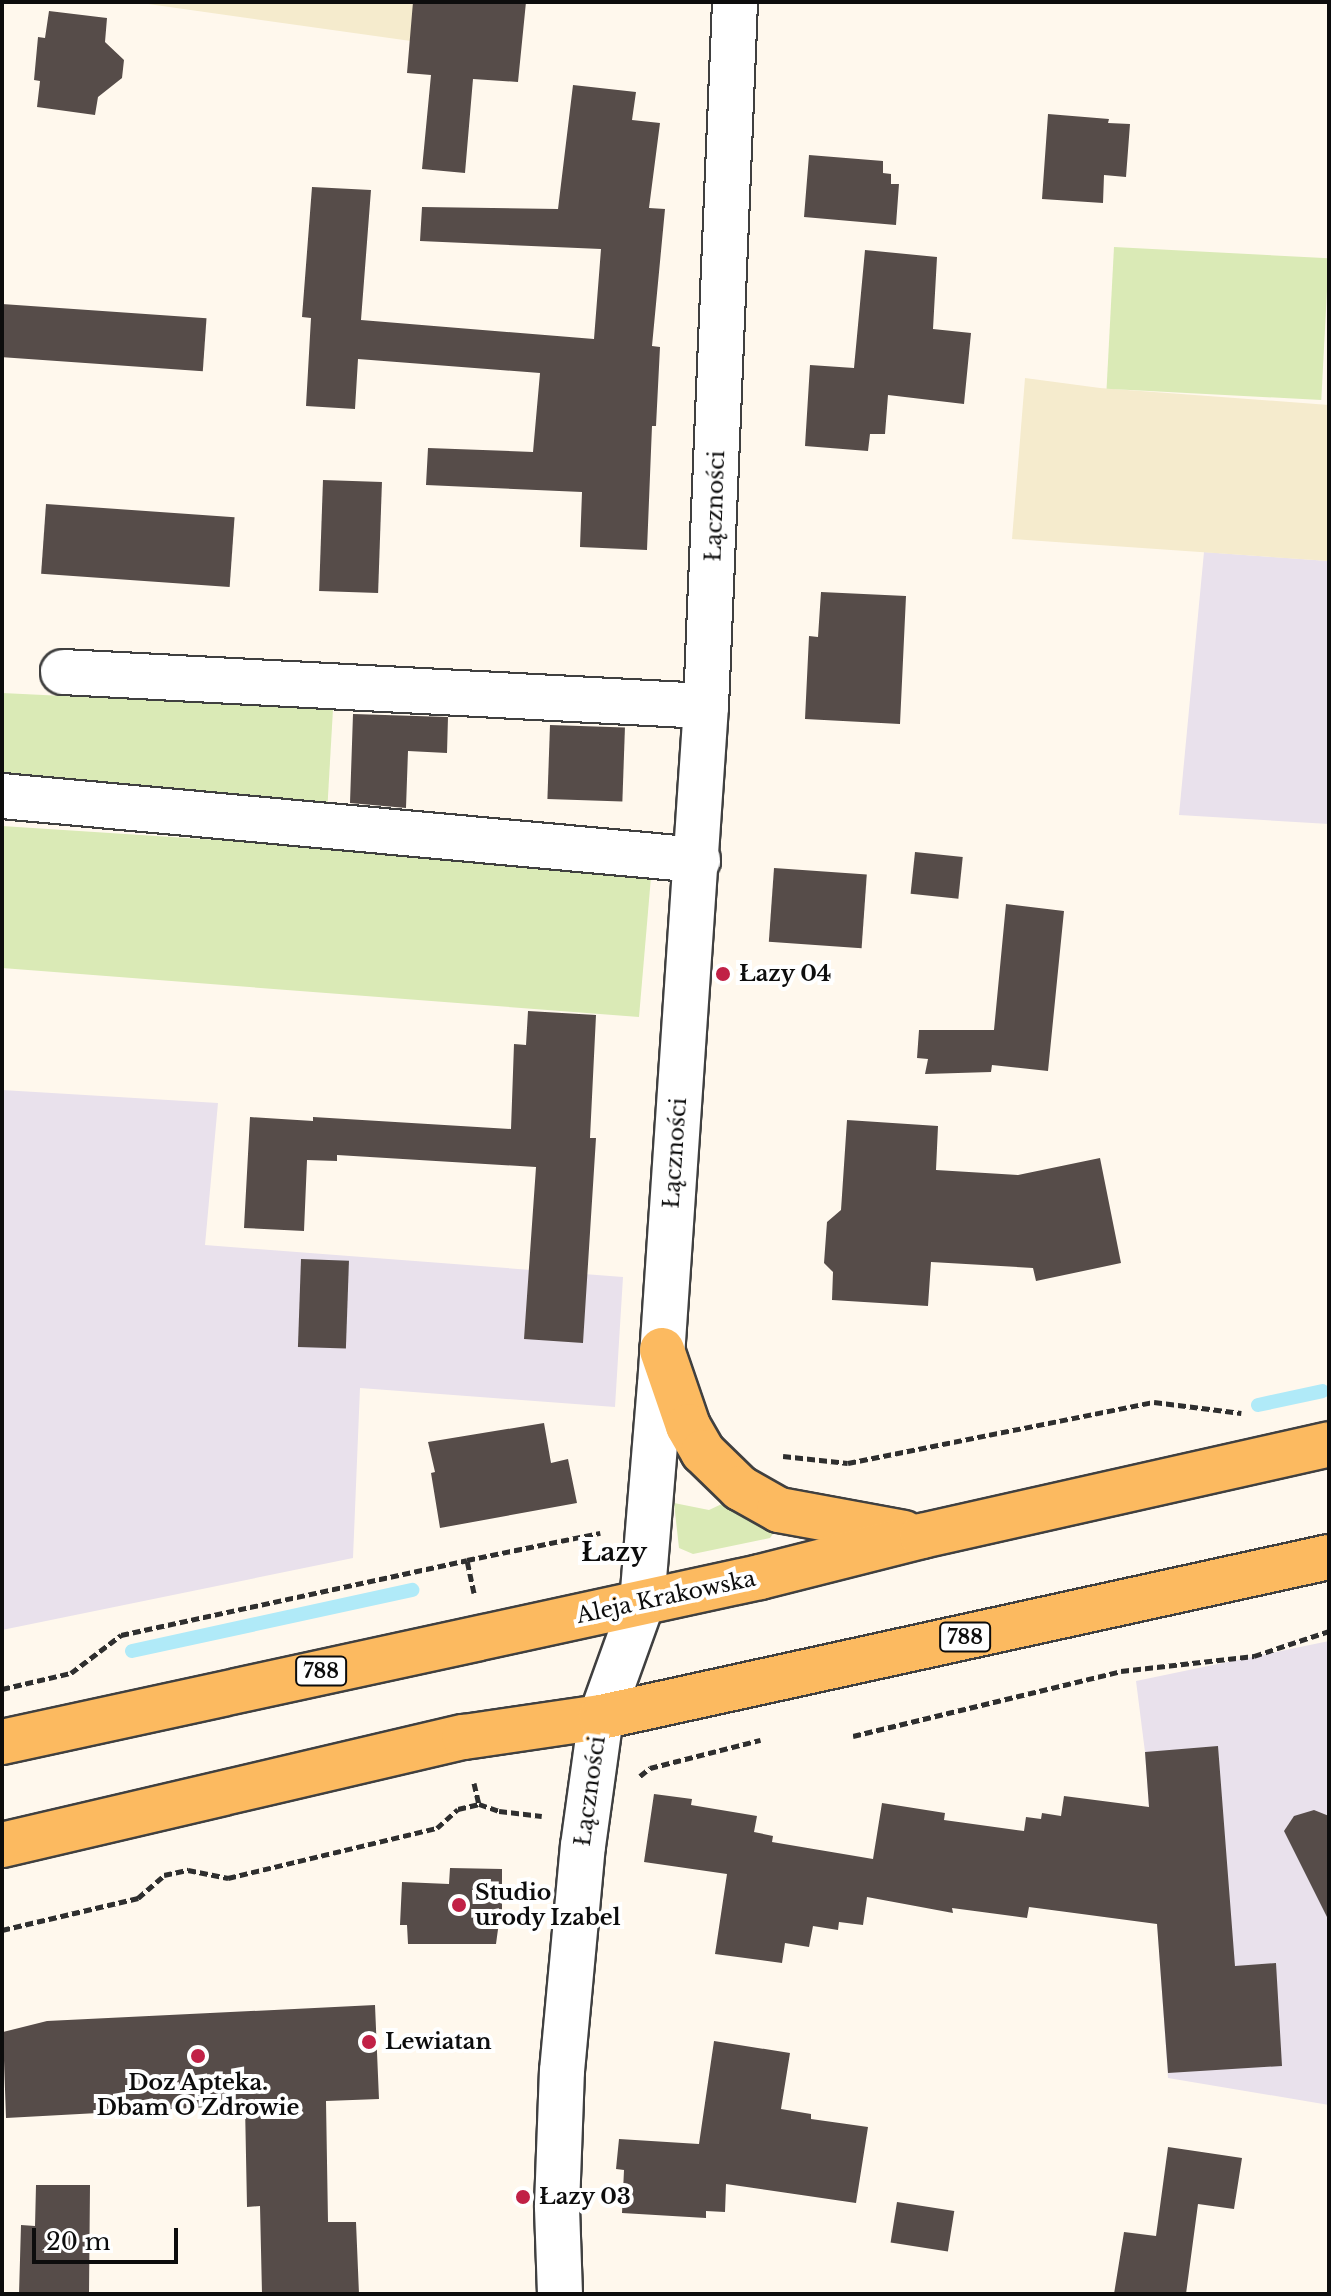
<!DOCTYPE html>
<html>
<head>
<meta charset="utf-8">
<style>
  body { margin:0 }
  #map { position:relative; width:1331px; height:2296px; overflow:hidden; background:#fff8ed; font-family:"Libre Baskerville",serif }
  div>[style] { position:absolute }
  .industrial>* { inset:0; background:#e9e1ec }
  .farmland>* { inset:0; background:#f5ebcd }
  .green>* { inset:0; background:#daeab6; transform-origin:0 0 }
  .stream>* { height:14px; margin:-7px; padding:0 7px; transform-origin:7px; border-radius:7px; background:#b0eaf8 }
  .building>* { inset:0; background:#564c49; transform-origin:0 0 }
  .path>* { height:5px; margin-top:-2.5px; transform-origin:0; background:repeating-linear-gradient(90deg,#2f2f2f 0 8px,transparent 0 12px) }
  .roads { filter:drop-shadow(2px 0 #404040) drop-shadow(-2px 0 #404040) drop-shadow(0 2px #404040) drop-shadow(0 -2px #404040) }
  .minor>* { height:44px; margin:-22px; padding:0 22px; transform-origin:22px; border-radius:22px; background:#fff }
  .major>* { height:44px; margin:-22px; padding:0 22px; transform-origin:22px; border-radius:22px; background:#fcba60 }
  .dots>* { width:22px; height:22px; translate:-50% -50%; box-sizing:border-box; border:4px solid #fff; border-radius:50% }
  span { translate:-50% -50%; white-space:nowrap; text-align:center; line-height:1.15; -webkit-text-stroke:8px #fff; paint-order:stroke }
  .shield-label span { padding:2px 6px; background:#fff; border:2px solid; border-radius:6px; -webkit-text-stroke-width:0 }
  .shield-label { font-size:20px; color:#0d0d0d; font-weight:700 }
  .street-label { font-size:22px; color:#0d0d0d }
  .poi-label { font-size:22px; color:#0d0d0d; font-weight:700 }
  .left { translate:0 -50%; text-align:left }
  .quarter-label { font-size:26px; color:#0d0d0d; font-weight:700 }
  .frame { position:absolute; inset:0; border:4px solid #0d0d0d; pointer-events:none }
  .scale { position:absolute; left:32px; top:2228px; width:146px; height:36px; box-sizing:border-box; border:4px solid #0d0d0d; border-top:0; padding-left:10px; font-size:24px; line-height:28px; white-space:nowrap; color:#0d0d0d; -webkit-text-stroke:6px #fff; paint-order:stroke }
</style>
</head>
<body>
<div id="map">
  <div class="industrial">
    <i style="clip-path:polygon(1204px 552px,1329px 561px,1329px 824px,1179px 815px)"></i>
    <i style="clip-path:polygon(2px 1090px,218px 1103px,205px 1245px,623px 1277px,615px 1407px,360px 1388px,353px 1558px,2px 1630px)"></i>
    <i style="clip-path:polygon(1329px 1641px,1329px 2105px,1168px 2078px,1145px 1752px,1136px 1681px)"></i>
  </div>
  <div class="farmland">
    <i style="clip-path:polygon(134px 2px,423px 2px,418px 42px)"></i>
    <i style="clip-path:polygon(1025px 378px,1100px 388px,1329px 405px,1329px 561px,1012px 539px)"></i>
  </div>
  <div class="green">
    <i style="left:1114px;top:247px;width:215px;height:142px;rotate:3deg"></i>
    <i style="clip-path:polygon(2px 693px,333px 709px,327px 814px,2px 784px)"></i>
    <i style="clip-path:polygon(2px 826px,325px 847px,651px 877px,639px 1017px,2px 968px)"></i>
    <i style="clip-path:polygon(726px 1502px,777px 1528px,770px 1538px,693px 1554px,679px 1548px,674px 1503px,709px 1510px)"></i>
  </div>
  <div class="stream">
    <i style="left:1258px;top:1405px;width:66px;rotate:-12.2deg"></i>
    <i style="left:132px;top:1651px;width:287px;rotate:-12.3deg"></i>
  </div>
  <div class="building">
    <i style="clip-path:polygon(413px 2px,526px 2px,518px 82px,473px 79px,465px 173px,422px 169px,431px 75px,407px 73px)"></i>
    <i style="clip-path:polygon(49px 11px,107px 18px,105px 42px,124px 60px,122px 78px,98px 97px,95px 115px,37px 107px,40px 81px,34px 80px,38px 37px,45px 38px)"></i>
    <i style="clip-path:polygon(573px 85px,636px 92px,632px 120px,660px 123px,649px 208px,665px 209px,652px 346px,660px 347px,656px 426px,652px 426px,647px 550px,580px 547px,582px 492px,426px 485px,428px 448px,533px 452px,540px 373px,358px 359px,355px 409px,306px 406px,311px 318px,302px 317px,312px 187px,371px 190px,361px 320px,594px 339px,601px 249px,420px 241px,422px 207px,558px 209px)"></i>
    <i style="clip-path:polygon(1048px 114px,1109px 119px,1108px 123px,1130px 124px,1126px 177px,1104px 175px,1103px 203px,1042px 199px)"></i>
    <i style="clip-path:polygon(809px 155px,883px 161px,883px 173px,891px 174px,891px 184px,899px 184px,896px 225px,804px 217px)"></i>
    <i style="clip-path:polygon(865px 250px,937px 257px,933px 329px,971px 333px,964px 404px,888px 395px,885px 434px,870px 434px,868px 451px,805px 446px,810px 365px,854px 368px)"></i>
    <i style="left:2px;top:304px;width:205px;height:53px;rotate:4deg"></i>
    <i style="left:323px;top:480px;width:59px;height:111px;rotate:2deg"></i>
    <i style="left:46px;top:504px;width:189px;height:70px;rotate:4deg"></i>
    <i style="clip-path:polygon(821px 592px,906px 596px,900px 724px,805px 719px,809px 636px,818px 637px)"></i>
    <i style="clip-path:polygon(353px 714px,448px 717px,447px 753px,408px 751px,406px 808px,350px 803px)"></i>
    <i style="left:550px;top:725px;width:75px;height:74px;rotate:2deg"></i>
    <i style="left:915px;top:852px;width:48px;height:42px;rotate:6deg"></i>
    <i style="left:774px;top:868px;width:93px;height:74px;rotate:4deg"></i>
    <i style="clip-path:polygon(1006px 904px,1064px 911px,1048px 1071px,992px 1065px,991px 1072px,925px 1074px,928px 1059px,917px 1058px,919px 1030px,994px 1030px)"></i>
    <i style="clip-path:polygon(528px 1011px,596px 1015px,590px 1138px,596px 1138px,583px 1343px,524px 1339px,536px 1167px,337px 1155px,337px 1161px,307px 1160px,304px 1231px,244px 1228px,250px 1117px,313px 1121px,313px 1117px,511px 1129px,514px 1044px,526px 1045px)"></i>
    <i style="clip-path:polygon(847px 1120px,938px 1126px,936px 1170px,1018px 1175px,1100px 1158px,1121px 1263px,1036px 1281px,1033px 1268px,931px 1262px,928px 1306px,832px 1300px,833px 1272px,824px 1263px,827px 1222px,841px 1210px)"></i>
    <i style="left:301px;top:1259px;width:48px;height:88px;rotate:2deg"></i>
    <i style="clip-path:polygon(544px 1423px,551px 1463px,568px 1459px,577px 1503px,440px 1528px,431px 1473px,435px 1472px,428px 1442px)"></i>
    <i style="clip-path:polygon(1218px 1746px,1235px 1966px,1276px 1963px,1282px 2066px,1168px 2073px,1157px 1924px,1029px 1907px,1027px 1918px,952px 1908px,953px 1913px,867px 1897px,863px 1925px,839px 1922px,838px 1930px,813px 1926px,809px 1947px,785px 1943px,782px 1963px,715px 1954px,727px 1874px,644px 1862px,654px 1794px,692px 1799px,691px 1805px,757px 1816px,754px 1832px,773px 1836px,772px 1842px,873px 1859px,882px 1803px,945px 1813px,944px 1820px,1024px 1831px,1026px 1817px,1041px 1819px,1042px 1813px,1061px 1816px,1064px 1796px,1149px 1807px,1145px 1752px)"></i>
    <i style="clip-path:polygon(1314px 1810px,1329px 1816px,1329px 1921px,1284px 1831px,1294px 1816px)"></i>
    <i style="clip-path:polygon(450px 1868px,502px 1869px,502px 1921px,499px 1922px,496px 1944px,408px 1944px,407px 1925px,400px 1925px,402px 1882px,449px 1884px)"></i>
    <i style="clip-path:polygon(375px 2005px,379px 2099px,326px 2101px,328px 2222px,356px 2222px,359px 2294px,262px 2294px,260px 2206px,247px 2207px,245px 2105px,6px 2118px,3px 2032px,47px 2021px)"></i>
    <i style="clip-path:polygon(714px 2041px,790px 2053px,781px 2109px,811px 2114px,811px 2119px,868px 2127px,856px 2203px,726px 2184px,725px 2212px,706px 2211px,706px 2218px,622px 2213px,624px 2170px,616px 2169px,619px 2139px,699px 2144px)"></i>
    <i style="clip-path:polygon(1168px 2147px,1242px 2158px,1234px 2209px,1198px 2204px,1186px 2294px,1114px 2294px,1124px 2232px,1156px 2236px)"></i>
    <i style="clip-path:polygon(36px 2185px,90px 2185px,89px 2294px,19px 2294px,21px 2225px,35px 2226px)"></i>
    <i style="left:897px;top:2202px;width:58px;height:41px;rotate:9deg"></i>
  </div>
  <div class="path">
    <i style="left:783px;top:1456px;width:65px;rotate:6.1deg"></i>
    <i style="left:848px;top:1463px;width:312px;rotate:-11.3deg"></i>
    <i style="left:1154px;top:1402px;width:88px;rotate:7.2deg"></i>
    <i style="left:474px;top:1593px;width:34px;rotate:-102deg"></i>
    <i style="left:467px;top:1560px;width:136px;rotate:-11.5deg"></i>
    <i style="left:2px;top:1689px;width:71px;rotate:-13.1deg"></i>
    <i style="left:71px;top:1673px;width:63px;rotate:-37.2deg"></i>
    <i style="left:121px;top:1635px;width:354px;rotate:-12.2deg"></i>
    <i style="left:853px;top:1736px;width:276px;rotate:-13.6deg"></i>
    <i style="left:1121px;top:1671px;width:134px;rotate:-6.4deg"></i>
    <i style="left:1254px;top:1656px;width:79px;rotate:-18.4deg"></i>
    <i style="left:640px;top:1776px;width:13px;rotate:-39deg"></i>
    <i style="left:650px;top:1768px;width:114px;rotate:-14.3deg"></i>
    <i style="left:474px;top:1783px;width:22px;rotate:77deg"></i>
    <i style="left:479px;top:1804px;width:21px;rotate:19deg"></i>
    <i style="left:499px;top:1811px;width:43px;rotate:6.6deg"></i>
    <i style="left:2px;top:1930px;width:140px;rotate:-13.2deg"></i>
    <i style="left:138px;top:1898px;width:35px;rotate:-41deg"></i>
    <i style="left:164px;top:1875px;width:25px;rotate:-12deg"></i>
    <i style="left:188px;top:1870px;width:41px;rotate:11.3deg"></i>
    <i style="left:228px;top:1878px;width:215px;rotate:-13.5deg"></i>
    <i style="left:437px;top:1828px;width:28px;rotate:-42deg"></i>
    <i style="left:458px;top:1809px;width:22px;rotate:-13deg"></i>
  </div>
  <div class="roads">
    <div class="minor">
      <i style="left:63px;top:672px;width:644px;rotate:3.03deg"></i>
      <i style="left:2px;top:796px;width:699px;rotate:5.25deg"></i>
      <i style="left:560px;top:2294px;width:88px;rotate:-92deg"></i>
      <i style="left:557px;top:2206px;width:135px;rotate:-87.9deg"></i>
      <i style="left:562px;top:2071px;width:226px;rotate:-84.7deg"></i>
      <i style="left:583px;top:1846px;width:130px;rotate:-82.1deg"></i>
      <i style="left:601px;top:1717px;width:121px;rotate:-70.2deg"></i>
      <i style="left:642px;top:1603px;width:218px;rotate:-85.3deg"></i>
      <i style="left:660px;top:1386px;width:682px;rotate:-86.13deg"></i>
      <i style="left:706px;top:706px;width:705px;rotate:-87.64deg"></i>
    </div>
    <div class="major">
      <i style="left:662px;top:1350px;width:80px;rotate:71.1deg"></i>
      <i style="left:688px;top:1426px;width:30px;rotate:60deg"></i>
      <i style="left:703px;top:1452px;width:52px;rotate:44.2deg"></i>
      <i style="left:740px;top:1488px;width:45px;rotate:29.4deg"></i>
      <i style="left:779px;top:1510px;width:127px;rotate:10.4deg"></i>
      <i style="left:2px;top:1742px;width:776px;rotate:-12.28deg"></i>
      <i style="left:760px;top:1577px;width:167px;rotate:-14.2deg"></i>
      <i style="left:922px;top:1536px;width:417px;rotate:-12.7deg"></i>
      <i style="left:2px;top:1845px;width:474px;rotate:-13.2deg"></i>
      <i style="left:464px;top:1737px;width:138px;rotate:-8.3deg"></i>
      <i style="left:601px;top:1717px;width:745px;rotate:-12.4deg"></i>
    </div>
  </div>
  <div class="dots">
    <i style="left:723px;top:974px;background:#c12146"></i>
    <i style="left:459px;top:1905px;background:#c12146"></i>
    <i style="left:369px;top:2042px;background:#c12146"></i>
    <i style="left:198px;top:2056px;background:#c12146"></i>
    <i style="left:523px;top:2197px;background:#c12146"></i>
  </div>
  <div class="shield-label">
    <span style="left:965px;top:1637px">788</span>
    <span style="left:321px;top:1671px">788</span>
  </div>
  <div class="street-label">
    <span style="left:715px;top:506px;rotate:-88deg">Łączności</span>
    <span style="left:675px;top:1153px;rotate:-86deg">Łączności</span>
    <span style="left:666px;top:1597px;rotate:-12deg">Aleja Krakowska</span>
    <span style="left:590px;top:1791px;rotate:-82deg">Łączności</span>
  </div>
  <div class="poi-label">
    <span class="left" style="left:739px;top:974px">Łazy 04</span>
    <span class="left" style="left:475px;top:1905px">Studio<br>urody Izabel</span>
    <span class="left" style="left:385px;top:2042px">Lewiatan</span>
    <span style="left:198px;top:2095px">Doz Apteka.<br>Dbam O Zdrowie</span>
    <span class="left" style="left:539px;top:2197px">Łazy 03</span>
  </div>
  <div class="quarter-label">
    <span style="left:614px;top:1553px">Łazy</span>
  </div>
  <div class="frame"></div>
  <div class="scale">20 m</div>
</div>
</body>
</html>
